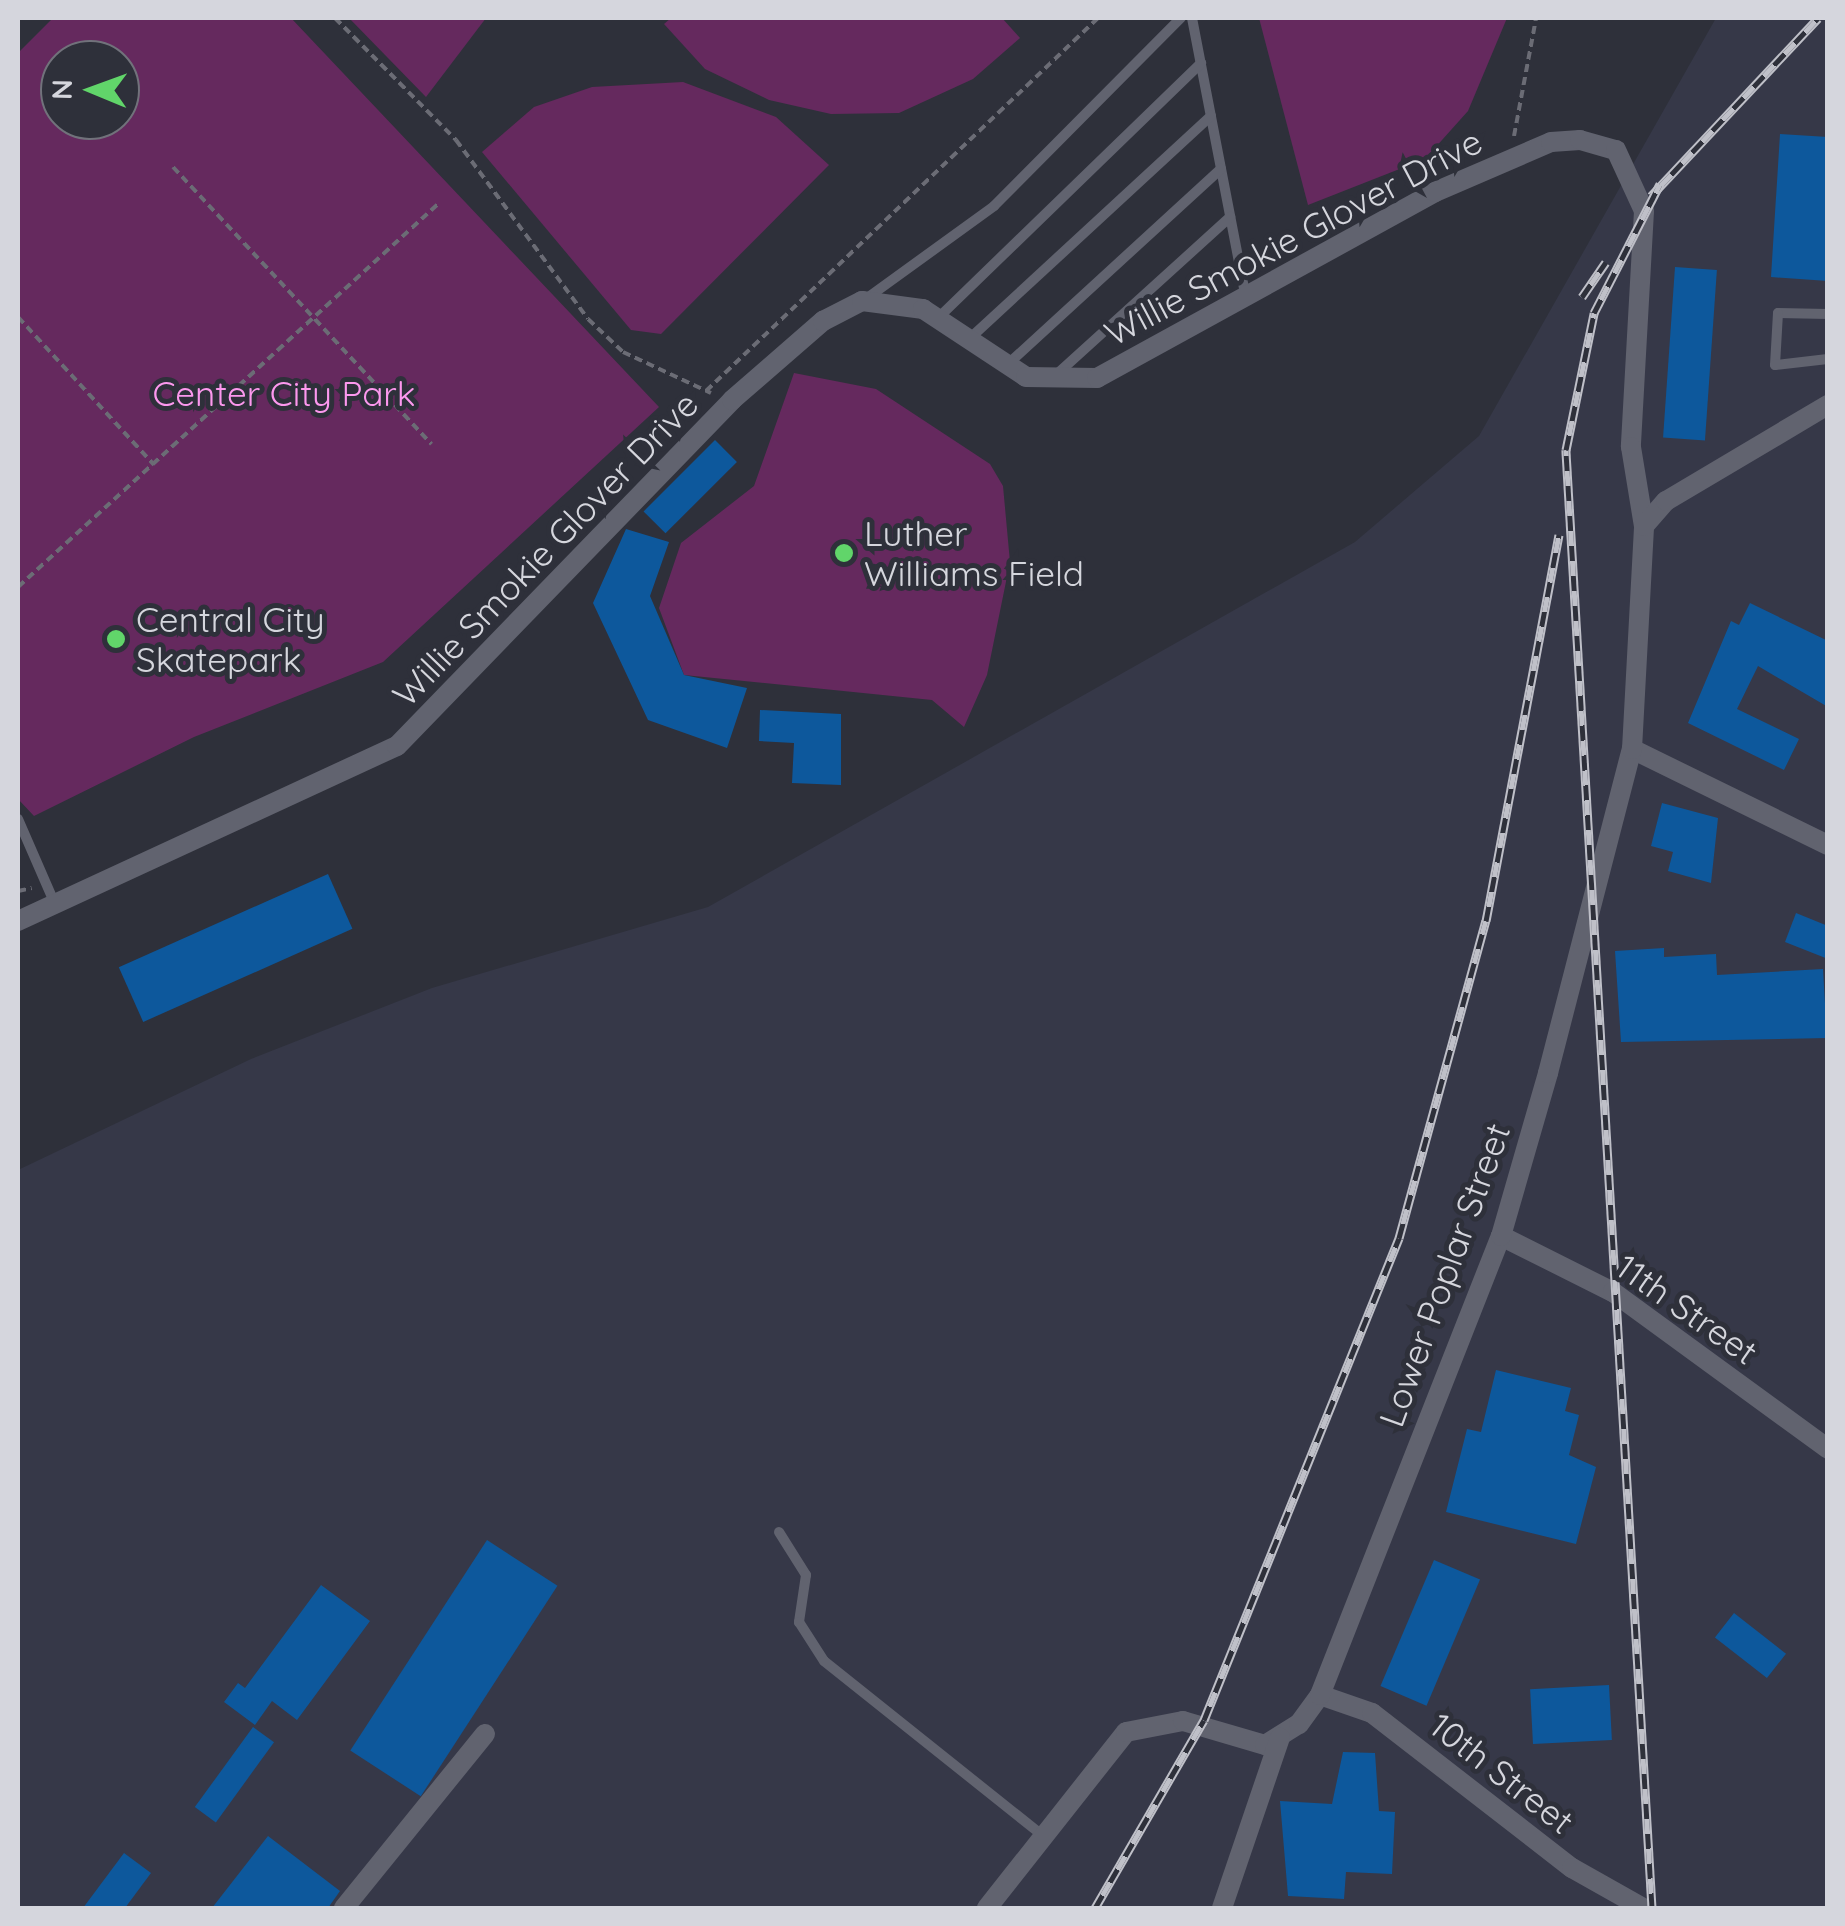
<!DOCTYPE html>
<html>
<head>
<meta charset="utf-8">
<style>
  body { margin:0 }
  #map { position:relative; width:1845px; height:1926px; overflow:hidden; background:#2e303a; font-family:Quicksand,sans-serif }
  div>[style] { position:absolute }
  .built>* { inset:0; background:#363848 }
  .green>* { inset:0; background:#65295e }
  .building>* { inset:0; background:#0d589c; transform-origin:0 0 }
  .path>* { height:4px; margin-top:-2px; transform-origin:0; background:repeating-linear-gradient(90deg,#6b6c75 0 8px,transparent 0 13px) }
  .lane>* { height:10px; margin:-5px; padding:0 5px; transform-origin:5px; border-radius:5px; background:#61636f }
  .street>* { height:20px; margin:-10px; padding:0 10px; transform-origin:10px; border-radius:10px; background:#61636f }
  .rail>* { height:9px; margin-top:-4.5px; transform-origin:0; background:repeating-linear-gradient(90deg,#2e303a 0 15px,#bfc0c8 0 30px); box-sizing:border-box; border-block:2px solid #bfc0c8 }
  .dots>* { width:28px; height:28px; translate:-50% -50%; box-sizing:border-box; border:5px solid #2e303a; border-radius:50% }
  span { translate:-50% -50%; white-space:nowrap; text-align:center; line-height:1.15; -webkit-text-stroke:10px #2e303a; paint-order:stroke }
  .street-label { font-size:35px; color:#d5d6dd }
  .park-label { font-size:35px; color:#fc98ee }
  .poi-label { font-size:35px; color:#d5d6dd }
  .left { translate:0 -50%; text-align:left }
  .frame { position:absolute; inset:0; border:20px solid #d5d6dd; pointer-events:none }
  .north { position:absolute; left:40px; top:40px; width:100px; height:100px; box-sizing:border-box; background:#2e303a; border:2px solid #71727b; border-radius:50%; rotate:271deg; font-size:28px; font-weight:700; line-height:40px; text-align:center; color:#d5d6dd }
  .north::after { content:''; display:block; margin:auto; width:35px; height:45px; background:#61d56a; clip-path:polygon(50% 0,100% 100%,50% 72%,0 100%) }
</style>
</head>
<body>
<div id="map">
  <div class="built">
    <i style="clip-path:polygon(1716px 18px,1827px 18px,1827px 1908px,18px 1908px,18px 1170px,251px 1059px,432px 988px,708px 907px,1355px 542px,1479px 436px)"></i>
  </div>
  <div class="green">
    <i style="clip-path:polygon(evenodd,53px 18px,291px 18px,659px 407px,383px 662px,194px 737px,34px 816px,18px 799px,18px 53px,53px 18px,120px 60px,120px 120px,60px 120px,60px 60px,120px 60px)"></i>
    <i style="clip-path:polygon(349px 18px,486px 18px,426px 97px)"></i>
    <i style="clip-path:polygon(671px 18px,1002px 18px,1020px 38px,973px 79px,899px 113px,831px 114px,769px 100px,705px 69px,664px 24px)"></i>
    <i style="clip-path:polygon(1259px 18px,1507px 18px,1468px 111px,1425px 159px,1308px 205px)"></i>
    <i style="clip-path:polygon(683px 82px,776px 117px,829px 165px,661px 334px,631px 330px,482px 152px,534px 107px,592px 87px)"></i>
    <i style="clip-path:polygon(794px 373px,876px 389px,990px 464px,1003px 486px,1010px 562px,987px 675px,964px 727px,932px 700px,684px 675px,659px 608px,681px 543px,754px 486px)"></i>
  </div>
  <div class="building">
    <i style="clip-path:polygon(1780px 134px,1828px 137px,1828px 281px,1771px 277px)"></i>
    <i style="left:1675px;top:267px;width:42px;height:171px;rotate:4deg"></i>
    <i style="left:715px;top:440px;width:31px;height:101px;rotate:45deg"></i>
    <i style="clip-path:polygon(626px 529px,669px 542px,650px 596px,684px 675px,747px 688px,727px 748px,648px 720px,593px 603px)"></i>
    <i style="clip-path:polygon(1750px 603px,1828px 641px,1828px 707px,1758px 666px,1737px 709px,1799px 739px,1784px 770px,1688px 723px,1731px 621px,1739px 625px)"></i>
    <i style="clip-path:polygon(760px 710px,841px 714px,841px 785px,792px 783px,794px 743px,759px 741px)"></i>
    <i style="clip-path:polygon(1662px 803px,1718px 818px,1711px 883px,1668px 871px,1673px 852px,1651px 846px)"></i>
    <i style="left:328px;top:874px;width:60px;height:229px;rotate:66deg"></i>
    <i style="clip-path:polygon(1796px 913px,1828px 926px,1828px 959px,1785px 942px)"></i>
    <i style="clip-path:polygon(1664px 948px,1664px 957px,1716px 954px,1717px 975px,1823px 969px,1827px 1038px,1621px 1042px,1615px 951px)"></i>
    <i style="clip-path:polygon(1496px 1370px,1571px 1388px,1565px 1411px,1579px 1415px,1569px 1455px,1596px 1467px,1576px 1544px,1446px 1512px,1467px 1429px,1481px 1432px)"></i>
    <i style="left:487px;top:1540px;width:84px;height:251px;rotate:33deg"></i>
    <i style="left:1434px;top:1560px;width:50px;height:137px;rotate:23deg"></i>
    <i style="clip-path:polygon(321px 1585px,370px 1621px,297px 1720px,272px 1701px,255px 1725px,224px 1702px,238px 1683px,245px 1688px)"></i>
    <i style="left:1734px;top:1613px;width:66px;height:31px;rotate:38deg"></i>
    <i style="left:1609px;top:1685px;width:55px;height:79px;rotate:87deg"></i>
    <i style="left:253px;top:1727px;width:26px;height:99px;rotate:36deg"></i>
    <i style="clip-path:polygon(1343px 1752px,1375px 1753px,1379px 1811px,1395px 1812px,1392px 1874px,1346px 1872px,1344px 1899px,1288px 1896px,1280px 1801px,1332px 1804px)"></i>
    <i style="clip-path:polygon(268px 1836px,340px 1891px,328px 1908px,212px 1908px)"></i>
    <i style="clip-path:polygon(124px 1853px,151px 1873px,125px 1908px,83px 1908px)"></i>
  </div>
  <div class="path">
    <i style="left:335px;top:18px;width:172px;rotate:45.2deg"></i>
    <i style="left:456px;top:140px;width:222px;rotate:53.6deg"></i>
    <i style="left:588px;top:319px;width:48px;rotate:43.3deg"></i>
    <i style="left:623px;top:352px;width:97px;rotate:25deg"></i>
    <i style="left:18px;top:19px;width:1px;rotate:-45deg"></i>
    <i style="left:1514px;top:136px;width:120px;rotate:-79.4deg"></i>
    <i style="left:173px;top:167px;width:379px;rotate:47deg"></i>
    <i style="left:18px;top:317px;width:201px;rotate:47.4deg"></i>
    <i style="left:706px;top:391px;width:541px;rotate:-43.58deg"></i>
    <i style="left:18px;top:587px;width:568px;rotate:-42.36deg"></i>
    <i style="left:18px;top:891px;width:14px;rotate:-12deg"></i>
  </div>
  <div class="lane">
    <i style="left:1192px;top:18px;width:280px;rotate:79.1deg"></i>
    <i style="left:863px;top:301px;width:162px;rotate:-35.9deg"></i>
    <i style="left:994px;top:206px;width:265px;rotate:-45.2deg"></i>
    <i style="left:1828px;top:314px;width:50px;rotate:-178.9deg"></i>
    <i style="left:1778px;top:313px;width:52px;rotate:93.3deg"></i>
    <i style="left:1775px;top:365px;width:53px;rotate:-6.5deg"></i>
    <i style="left:937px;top:319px;width:368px;rotate:-44.1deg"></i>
    <i style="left:967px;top:341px;width:332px;rotate:-42.7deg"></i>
    <i style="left:1008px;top:364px;width:289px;rotate:-42.5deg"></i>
    <i style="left:1057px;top:374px;width:234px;rotate:-42.2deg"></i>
    <i style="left:18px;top:819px;width:93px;rotate:66.5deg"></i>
    <i style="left:779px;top:1532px;width:51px;rotate:57.9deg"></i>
    <i style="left:806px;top:1575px;width:48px;rotate:98.5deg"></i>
    <i style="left:799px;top:1622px;width:46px;rotate:57.3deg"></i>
    <i style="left:824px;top:1661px;width:280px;rotate:38.6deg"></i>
  </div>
  <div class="street">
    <i style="left:1632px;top:749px;width:218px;rotate:26.1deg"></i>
    <i style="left:18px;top:921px;width:417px;rotate:-24.8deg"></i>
    <i style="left:397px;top:746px;width:482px;rotate:-45.9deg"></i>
    <i style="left:732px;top:400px;width:121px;rotate:-41deg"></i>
    <i style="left:823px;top:321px;width:44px;rotate:-27.1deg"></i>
    <i style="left:862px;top:301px;width:62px;rotate:7.5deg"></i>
    <i style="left:923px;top:309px;width:123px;rotate:33.4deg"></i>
    <i style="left:1026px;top:377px;width:71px;rotate:0.8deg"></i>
    <i style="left:1097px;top:378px;width:386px;rotate:-28.8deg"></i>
    <i style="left:1435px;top:192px;width:126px;rotate:-23.3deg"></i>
    <i style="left:1551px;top:142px;width:29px;rotate:-4deg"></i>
    <i style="left:1580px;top:140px;width:37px;rotate:16deg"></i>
    <i style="left:1616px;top:150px;width:67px;rotate:65.3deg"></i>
    <i style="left:1644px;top:211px;width:236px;rotate:93.2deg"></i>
    <i style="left:1631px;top:447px;width:80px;rotate:80.7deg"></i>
    <i style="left:1501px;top:1236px;width:125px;rotate:26.6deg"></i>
    <i style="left:1613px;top:1292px;width:266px;rotate:36.1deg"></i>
    <i style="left:1320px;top:1695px;width:55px;rotate:19.1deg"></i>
    <i style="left:1372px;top:1713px;width:253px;rotate:37.8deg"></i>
    <i style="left:1572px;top:1868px;width:81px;rotate:29.4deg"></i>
    <i style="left:344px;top:1908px;width:224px;rotate:-51deg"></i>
    <i style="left:987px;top:1908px;width:224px;rotate:-51.7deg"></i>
    <i style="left:1126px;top:1732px;width:58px;rotate:-10.9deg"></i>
    <i style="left:1183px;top:1721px;width:85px;rotate:16.3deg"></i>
    <i style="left:1265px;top:1745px;width:40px;rotate:-32deg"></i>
    <i style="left:1299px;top:1724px;width:36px;rotate:-54deg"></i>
    <i style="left:1320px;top:1695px;width:493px;rotate:-68.5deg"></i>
    <i style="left:1501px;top:1236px;width:170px;rotate:-73.9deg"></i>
    <i style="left:1548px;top:1073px;width:335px;rotate:-75.5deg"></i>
    <i style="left:1632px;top:749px;width:223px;rotate:-86.9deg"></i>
    <i style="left:1644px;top:526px;width:33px;rotate:-49deg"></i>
    <i style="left:1666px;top:501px;width:188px;rotate:-30.7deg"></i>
    <i style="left:1222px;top:1908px;width:180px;rotate:-71.2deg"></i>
  </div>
  <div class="rail">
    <i style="left:1651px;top:196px;width:244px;rotate:-46.8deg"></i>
    <i style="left:1582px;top:297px;width:42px;rotate:-55.6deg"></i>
    <i style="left:1095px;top:1908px;width:217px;rotate:-59.9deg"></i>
    <i style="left:1204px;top:1720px;width:520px;rotate:-67.97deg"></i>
    <i style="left:1399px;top:1238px;width:329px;rotate:-74.7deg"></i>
    <i style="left:1486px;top:921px;width:393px;rotate:-79.3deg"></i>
    <i style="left:1652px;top:1908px;width:1461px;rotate:-93.38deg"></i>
    <i style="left:1566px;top:450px;width:140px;rotate:-78.4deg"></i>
    <i style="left:1594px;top:313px;width:145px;rotate:-62.9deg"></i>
  </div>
  <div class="dots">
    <i style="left:844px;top:553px;background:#61d56a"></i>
    <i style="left:116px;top:639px;background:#61d56a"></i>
  </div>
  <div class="street-label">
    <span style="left:1293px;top:237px;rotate:-28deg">Willie Smokie Glover Drive</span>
    <span style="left:545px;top:549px;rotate:-46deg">Willie Smokie Glover Drive</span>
    <span style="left:1444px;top:1275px;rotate:-70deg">Lower Poplar Street</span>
    <span style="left:1687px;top:1309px;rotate:35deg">11th Street</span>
    <span style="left:1502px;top:1773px;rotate:38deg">10th Street</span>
  </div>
  <div class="park-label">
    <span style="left:284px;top:393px">Center City Park</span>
  </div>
  <div class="poi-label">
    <span class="left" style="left:864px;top:553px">Luther<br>Williams Field</span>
    <span class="left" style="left:136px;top:639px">Central City<br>Skatepark</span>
  </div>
  <div class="frame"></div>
  <div class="north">N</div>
</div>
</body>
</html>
